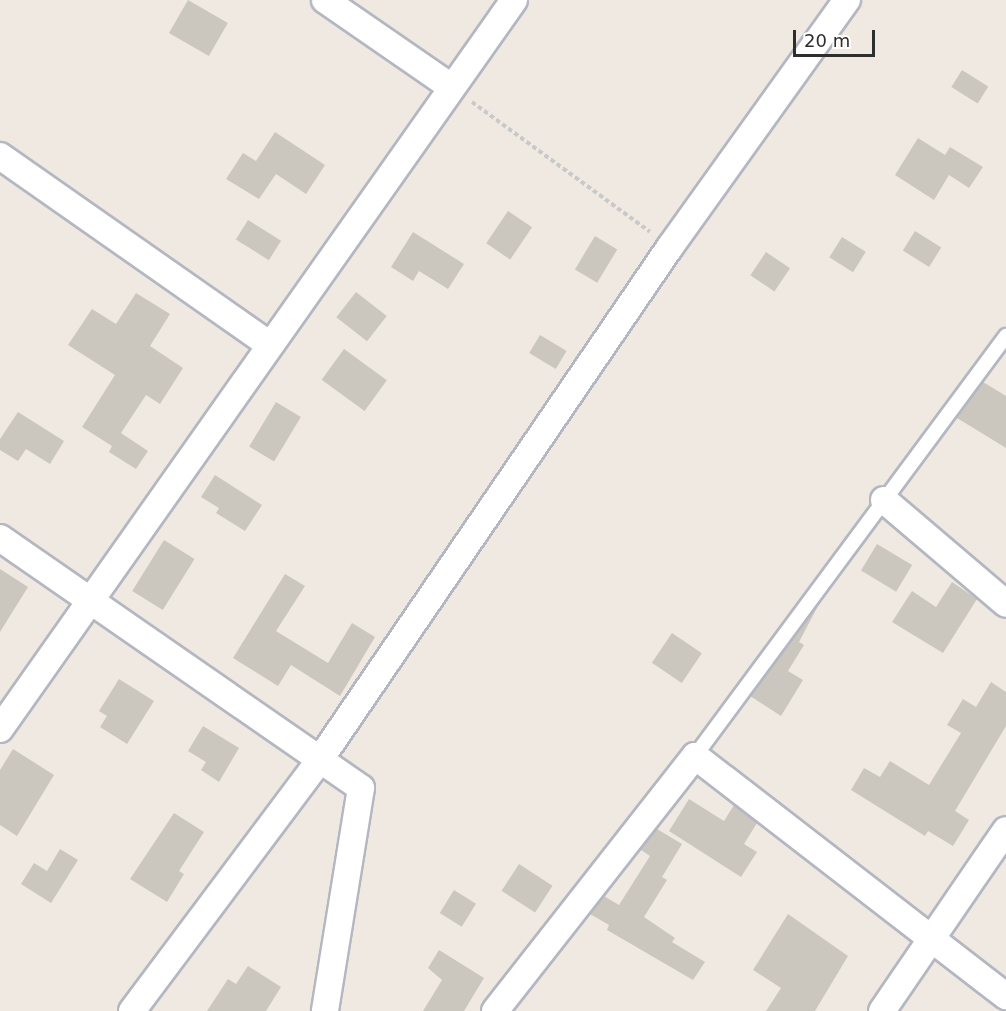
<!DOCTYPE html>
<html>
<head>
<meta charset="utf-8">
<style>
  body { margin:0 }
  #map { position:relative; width:1006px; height:1011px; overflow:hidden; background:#efe9e1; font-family:"DejaVu Sans",sans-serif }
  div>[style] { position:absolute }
  .building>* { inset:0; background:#cbc7bf; transform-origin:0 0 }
  .path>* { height:4px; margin-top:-2px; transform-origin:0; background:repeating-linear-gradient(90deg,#c9c9c9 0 4.5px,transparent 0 7.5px) }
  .roads { filter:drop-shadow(2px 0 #b4b7c1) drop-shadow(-2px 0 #b4b7c1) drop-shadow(0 2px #b4b7c1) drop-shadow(0 -2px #b4b7c1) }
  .lane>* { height:14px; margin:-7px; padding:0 7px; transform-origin:7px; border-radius:7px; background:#fff }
  .street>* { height:26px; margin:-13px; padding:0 13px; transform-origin:13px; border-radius:13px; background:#fff }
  span { translate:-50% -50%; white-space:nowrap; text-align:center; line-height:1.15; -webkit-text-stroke:4.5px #fff; paint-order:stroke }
  .scale { position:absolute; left:793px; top:30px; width:82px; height:27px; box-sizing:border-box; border:3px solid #2e2e2e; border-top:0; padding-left:8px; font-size:18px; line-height:21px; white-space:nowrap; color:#2e2e2e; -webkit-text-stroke:4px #fff; paint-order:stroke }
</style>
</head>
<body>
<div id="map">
  <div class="building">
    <i style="left:188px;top:0;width:46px;height:38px;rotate:30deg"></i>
    <i style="left:962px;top:70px;width:31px;height:20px;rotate:32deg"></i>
    <i style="clip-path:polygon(275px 132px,325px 165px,306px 194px,276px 174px,259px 199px,226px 179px,243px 153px,256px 161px)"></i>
    <i style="clip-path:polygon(918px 138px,945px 155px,950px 147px,983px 167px,969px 188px,949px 175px,934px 200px,895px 175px)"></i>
    <i style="left:508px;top:211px;width:29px;height:39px;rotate:34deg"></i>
    <i style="left:248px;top:220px;width:39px;height:23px;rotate:32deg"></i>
    <i style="left:915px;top:231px;width:31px;height:23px;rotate:32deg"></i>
    <i style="clip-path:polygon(413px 232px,464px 264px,448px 289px,419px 271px,413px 281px,391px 267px)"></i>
    <i style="left:595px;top:236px;width:26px;height:39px;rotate:31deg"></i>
    <i style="left:842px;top:237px;width:28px;height:24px;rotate:32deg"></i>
    <i style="left:766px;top:252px;width:29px;height:28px;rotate:34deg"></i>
    <i style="left:356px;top:292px;width:39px;height:32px;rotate:38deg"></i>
    <i style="clip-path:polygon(136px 293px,170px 314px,150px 346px,183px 368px,160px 404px,146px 395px,121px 433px,148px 451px,136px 469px,109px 452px,112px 446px,82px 427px,115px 375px,68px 345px,92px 309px,116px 324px)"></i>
    <i style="left:540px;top:335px;width:31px;height:21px;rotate:31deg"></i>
    <i style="left:344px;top:349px;width:53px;height:38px;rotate:36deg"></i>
    <i style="clip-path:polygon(983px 382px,1006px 396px,1006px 448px,957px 418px)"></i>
    <i style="left:276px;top:402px;width:29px;height:52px;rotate:31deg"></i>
    <i style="clip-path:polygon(18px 412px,64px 441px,50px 464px,26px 449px,18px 461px,0 450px,0 439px)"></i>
    <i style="clip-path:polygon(215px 475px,262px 505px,245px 531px,216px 513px,219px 508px,201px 497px)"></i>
    <i style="left:164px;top:540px;width:36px;height:60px;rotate:32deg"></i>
    <i style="left:877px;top:544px;width:41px;height:31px;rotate:31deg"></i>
    <i style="clip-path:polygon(0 569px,28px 587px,0 632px)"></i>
    <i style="clip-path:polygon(285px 574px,305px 586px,276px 631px,328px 663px,352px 623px,375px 637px,340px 696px,291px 665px,278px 686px,233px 658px)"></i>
    <i style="clip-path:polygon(952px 582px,977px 599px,943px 653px,892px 622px,912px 591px,936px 607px)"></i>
    <i style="clip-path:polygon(819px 604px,799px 642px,804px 645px,788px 671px,803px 680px,781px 716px,750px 696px)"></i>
    <i style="left:672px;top:633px;width:36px;height:36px;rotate:34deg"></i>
    <i style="clip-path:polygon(119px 679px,154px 701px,127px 744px,100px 727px,107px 716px,99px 711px)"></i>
    <i style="clip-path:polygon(991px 682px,1006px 692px,1006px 726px,955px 811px,969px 820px,953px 846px,928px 831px,925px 836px,851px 790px,864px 768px,880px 777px,890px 761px,929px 785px,961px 733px,947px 725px,963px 699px,976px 707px)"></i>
    <i style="clip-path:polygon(203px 726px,239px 748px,219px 782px,201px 770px,206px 762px,188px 751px)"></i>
    <i style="clip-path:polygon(13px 749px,54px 775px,17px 836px,0 825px,0 770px)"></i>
    <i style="clip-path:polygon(689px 799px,724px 821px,734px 805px,757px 823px,744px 844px,757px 852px,741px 877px,669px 831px)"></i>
    <i style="clip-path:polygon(174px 813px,204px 832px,179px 871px,184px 874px,167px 902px,130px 879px)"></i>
    <i style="clip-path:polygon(657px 829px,682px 844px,662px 877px,667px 880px,644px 917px,675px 938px,672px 942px,705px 962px,693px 980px,607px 930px,609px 925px,590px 914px,604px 896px,619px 905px,650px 856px,641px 850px)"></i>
    <i style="clip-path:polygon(60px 849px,78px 860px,51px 903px,21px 884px,34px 863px,47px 871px)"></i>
    <i style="left:519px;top:864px;width:40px;height:32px;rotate:33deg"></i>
    <i style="left:454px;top:890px;width:26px;height:27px;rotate:32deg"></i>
    <i style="clip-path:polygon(788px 914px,848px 956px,815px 1011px,766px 1011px,781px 988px,753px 970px)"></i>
    <i style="clip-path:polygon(439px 950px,484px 978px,464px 1011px,423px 1011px,442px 980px,428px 968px)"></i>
    <i style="clip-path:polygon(248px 966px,281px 987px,266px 1011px,207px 1011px,228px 979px,236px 984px)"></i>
  </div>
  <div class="path">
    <i style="left:472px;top:102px;width:220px;rotate:36.1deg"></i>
  </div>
  <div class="roads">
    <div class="lane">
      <i style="left:695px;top:756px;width:523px;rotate:-53.48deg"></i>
    </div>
    <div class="street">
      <i style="left:325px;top:0;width:153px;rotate:34.6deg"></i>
      <i style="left:0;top:156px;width:327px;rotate:35deg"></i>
      <i style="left:884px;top:500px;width:160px;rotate:40.4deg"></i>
      <i style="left:0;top:538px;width:439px;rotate:34.7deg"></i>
      <i style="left:361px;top:788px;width:226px;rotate:99.2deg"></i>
      <i style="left:0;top:729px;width:892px;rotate:-54.81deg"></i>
      <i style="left:132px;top:1011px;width:316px;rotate:-53.2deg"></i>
      <i style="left:321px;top:758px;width:619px;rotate:-55.67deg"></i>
      <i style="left:670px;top:247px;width:304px;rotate:-54.4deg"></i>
      <i style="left:495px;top:1011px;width:324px;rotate:-51.9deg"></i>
      <i style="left:695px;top:756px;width:393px;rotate:37.7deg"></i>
      <i style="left:882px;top:1011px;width:219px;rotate:-55.6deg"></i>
    </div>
  </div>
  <div class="scale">20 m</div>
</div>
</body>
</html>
